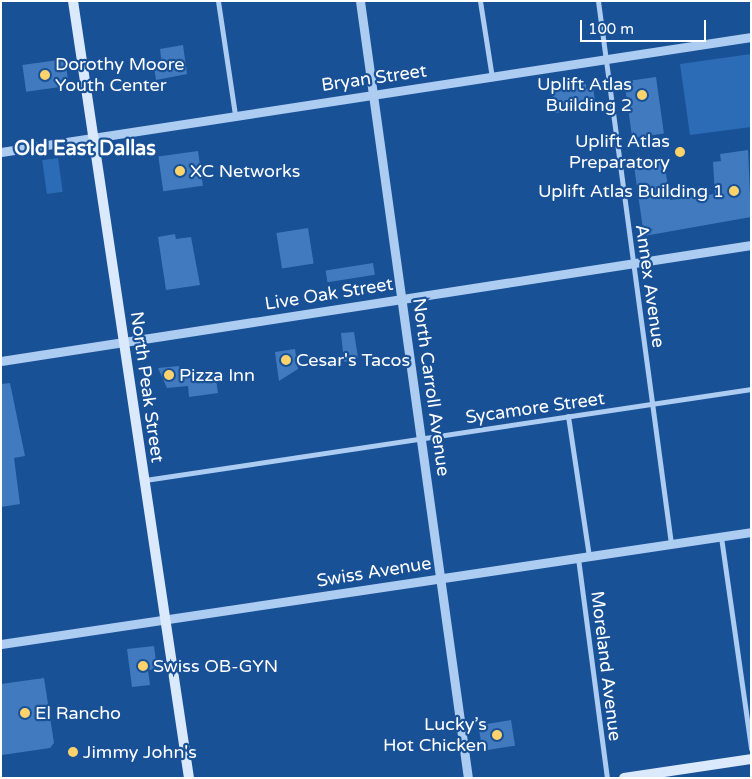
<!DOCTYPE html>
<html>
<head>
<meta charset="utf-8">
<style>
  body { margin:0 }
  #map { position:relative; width:752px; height:779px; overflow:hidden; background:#195197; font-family:"Varela Round",sans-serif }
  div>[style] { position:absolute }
  .green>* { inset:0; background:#2c6bb5; transform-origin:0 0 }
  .building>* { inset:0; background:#417abe; transform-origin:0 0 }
  .minor>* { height:5px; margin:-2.5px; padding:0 2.5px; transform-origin:2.5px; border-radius:2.5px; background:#acccf1 }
  .tertiary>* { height:9px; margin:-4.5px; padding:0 4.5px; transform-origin:4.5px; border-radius:4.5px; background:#acccf1 }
  .secondary>* { height:10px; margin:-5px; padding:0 5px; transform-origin:5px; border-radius:5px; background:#dae9fb }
  .dots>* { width:14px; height:14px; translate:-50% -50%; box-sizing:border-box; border:2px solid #195197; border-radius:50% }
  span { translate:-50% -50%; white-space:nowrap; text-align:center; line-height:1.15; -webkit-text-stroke:4.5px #195197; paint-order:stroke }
  .poi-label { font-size:18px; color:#fff }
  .left { translate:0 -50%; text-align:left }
  .right { translate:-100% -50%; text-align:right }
  .street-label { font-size:18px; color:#fff }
  .quarter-label { font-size:20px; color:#fff; font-weight:700 }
  .frame { position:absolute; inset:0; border:2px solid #fff; pointer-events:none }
  .scale { position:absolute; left:580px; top:20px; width:126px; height:22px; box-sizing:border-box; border:2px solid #fff; border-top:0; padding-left:6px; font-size:15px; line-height:18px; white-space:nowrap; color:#fff; -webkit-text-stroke:4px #195197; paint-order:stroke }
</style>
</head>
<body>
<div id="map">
  <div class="green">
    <i style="clip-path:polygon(751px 54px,751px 127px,690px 135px,680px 64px)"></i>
    <i style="left:58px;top:158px;width:34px;height:16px;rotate:82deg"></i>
  </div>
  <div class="building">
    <i style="clip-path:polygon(183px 45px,187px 74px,156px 80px,154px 67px,162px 65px,160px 49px)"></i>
    <i style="left:65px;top:59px;width:27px;height:43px;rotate:82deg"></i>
    <i style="left:656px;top:77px;width:57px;height:32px;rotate:82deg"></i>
    <i style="clip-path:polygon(586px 84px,586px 89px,593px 88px,596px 107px,555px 113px,552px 90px)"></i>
    <i style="clip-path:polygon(748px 150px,751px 217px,644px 236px,634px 166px,664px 161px,670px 200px,715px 194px,713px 162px,721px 161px,720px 154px)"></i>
    <i style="left:198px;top:151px;width:35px;height:40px;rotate:82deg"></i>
    <i style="left:308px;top:228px;width:36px;height:32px;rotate:81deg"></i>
    <i style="clip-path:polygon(175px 234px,176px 239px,191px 237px,200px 285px,166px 290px,158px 237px)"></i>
    <i style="left:373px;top:263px;width:12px;height:48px;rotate:81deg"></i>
    <i style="clip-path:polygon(354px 332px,358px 358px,344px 362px,341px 333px)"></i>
    <i style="clip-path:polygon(295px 349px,298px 369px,279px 381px,275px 352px)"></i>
    <i style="clip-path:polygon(179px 366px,181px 377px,215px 372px,218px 393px,189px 397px,188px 386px,167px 388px,158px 368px)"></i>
    <i style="clip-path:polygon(10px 383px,25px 456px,14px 458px,20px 504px,1px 507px,1px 384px)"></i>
    <i style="clip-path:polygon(154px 646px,157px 669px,148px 670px,150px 685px,132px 687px,127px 649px)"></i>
    <i style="clip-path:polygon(44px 678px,54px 743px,50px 748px,2px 755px,1px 684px)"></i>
    <i style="left:511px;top:720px;width:26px;height:33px;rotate:81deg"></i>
  </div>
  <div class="minor">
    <i style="left:218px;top:1px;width:115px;rotate:81.5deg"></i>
    <i style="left:480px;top:1px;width:78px;rotate:81.1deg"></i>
    <i style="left:598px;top:1px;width:548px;rotate:82.34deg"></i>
    <i style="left:568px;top:416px;width:142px;rotate:81.5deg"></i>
    <i style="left:145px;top:480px;width:613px;rotate:-8.54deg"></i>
    <i style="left:721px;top:537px;width:214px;rotate:81.9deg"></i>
    <i style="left:578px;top:558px;width:222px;rotate:82.5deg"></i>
  </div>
  <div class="tertiary">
    <i style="left:360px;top:1px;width:784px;rotate:82.09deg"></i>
    <i style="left:1px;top:152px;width:759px;rotate:-8.72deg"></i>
    <i style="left:1px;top:361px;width:759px;rotate:-8.79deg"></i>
    <i style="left:1px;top:644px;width:758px;rotate:-8.49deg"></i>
  </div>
  <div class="secondary">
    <i style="left:73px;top:1px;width:786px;rotate:81.51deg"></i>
    <i style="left:624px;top:778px;width:128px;rotate:-8.5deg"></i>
  </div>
  <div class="dots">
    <i style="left:45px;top:75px;background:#ffd36c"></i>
    <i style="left:642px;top:95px;background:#ffd36c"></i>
    <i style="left:680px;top:152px;background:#ffd36c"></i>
    <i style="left:180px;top:171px;background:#ffd36c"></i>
    <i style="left:734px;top:191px;background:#ffd36c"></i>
    <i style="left:286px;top:360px;background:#ffd36c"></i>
    <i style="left:169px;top:375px;background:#ffd36c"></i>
    <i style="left:143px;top:666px;background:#ffd36c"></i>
    <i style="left:25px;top:713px;background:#ffd36c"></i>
    <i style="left:497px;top:735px;background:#ffd36c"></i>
    <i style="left:73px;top:752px;background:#ffd36c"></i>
  </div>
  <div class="poi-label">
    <span class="left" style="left:55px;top:75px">Dorothy Moore<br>Youth Center</span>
    <span class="right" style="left:632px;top:95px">Uplift Atlas<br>Building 2</span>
    <span class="right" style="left:670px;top:152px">Uplift Atlas<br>Preparatory</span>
    <span class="left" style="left:190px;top:171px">XC Networks</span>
    <span class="right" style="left:724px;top:191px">Uplift Atlas Building 1</span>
    <span class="left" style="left:296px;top:360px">Cesar's Tacos</span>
    <span class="left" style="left:179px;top:375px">Pizza Inn</span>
    <span class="left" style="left:153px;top:666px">Swiss OB-GYN</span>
    <span class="left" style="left:35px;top:713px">El Rancho</span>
    <span class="right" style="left:487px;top:735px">Lucky’s<br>Hot Chicken</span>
    <span class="left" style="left:83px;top:752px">Jimmy John's</span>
  </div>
  <div class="street-label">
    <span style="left:374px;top:78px;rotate:-8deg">Bryan Street</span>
    <span style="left:650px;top:286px;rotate:82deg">Annex Avenue</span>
    <span style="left:329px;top:294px;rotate:-9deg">Live Oak Street</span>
    <span style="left:147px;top:387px;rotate:82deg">North Peak Street</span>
    <span style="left:431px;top:387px;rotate:82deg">North Carroll Avenue</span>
    <span style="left:535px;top:408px;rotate:-8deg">Sycamore Street</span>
    <span style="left:374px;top:572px;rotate:-9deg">Swiss Avenue</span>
    <span style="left:606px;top:666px;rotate:83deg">Moreland Avenue</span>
  </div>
  <div class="quarter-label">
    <span style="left:85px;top:149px">Old East Dallas</span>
  </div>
  <div class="frame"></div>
  <div class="scale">100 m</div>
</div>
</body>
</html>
